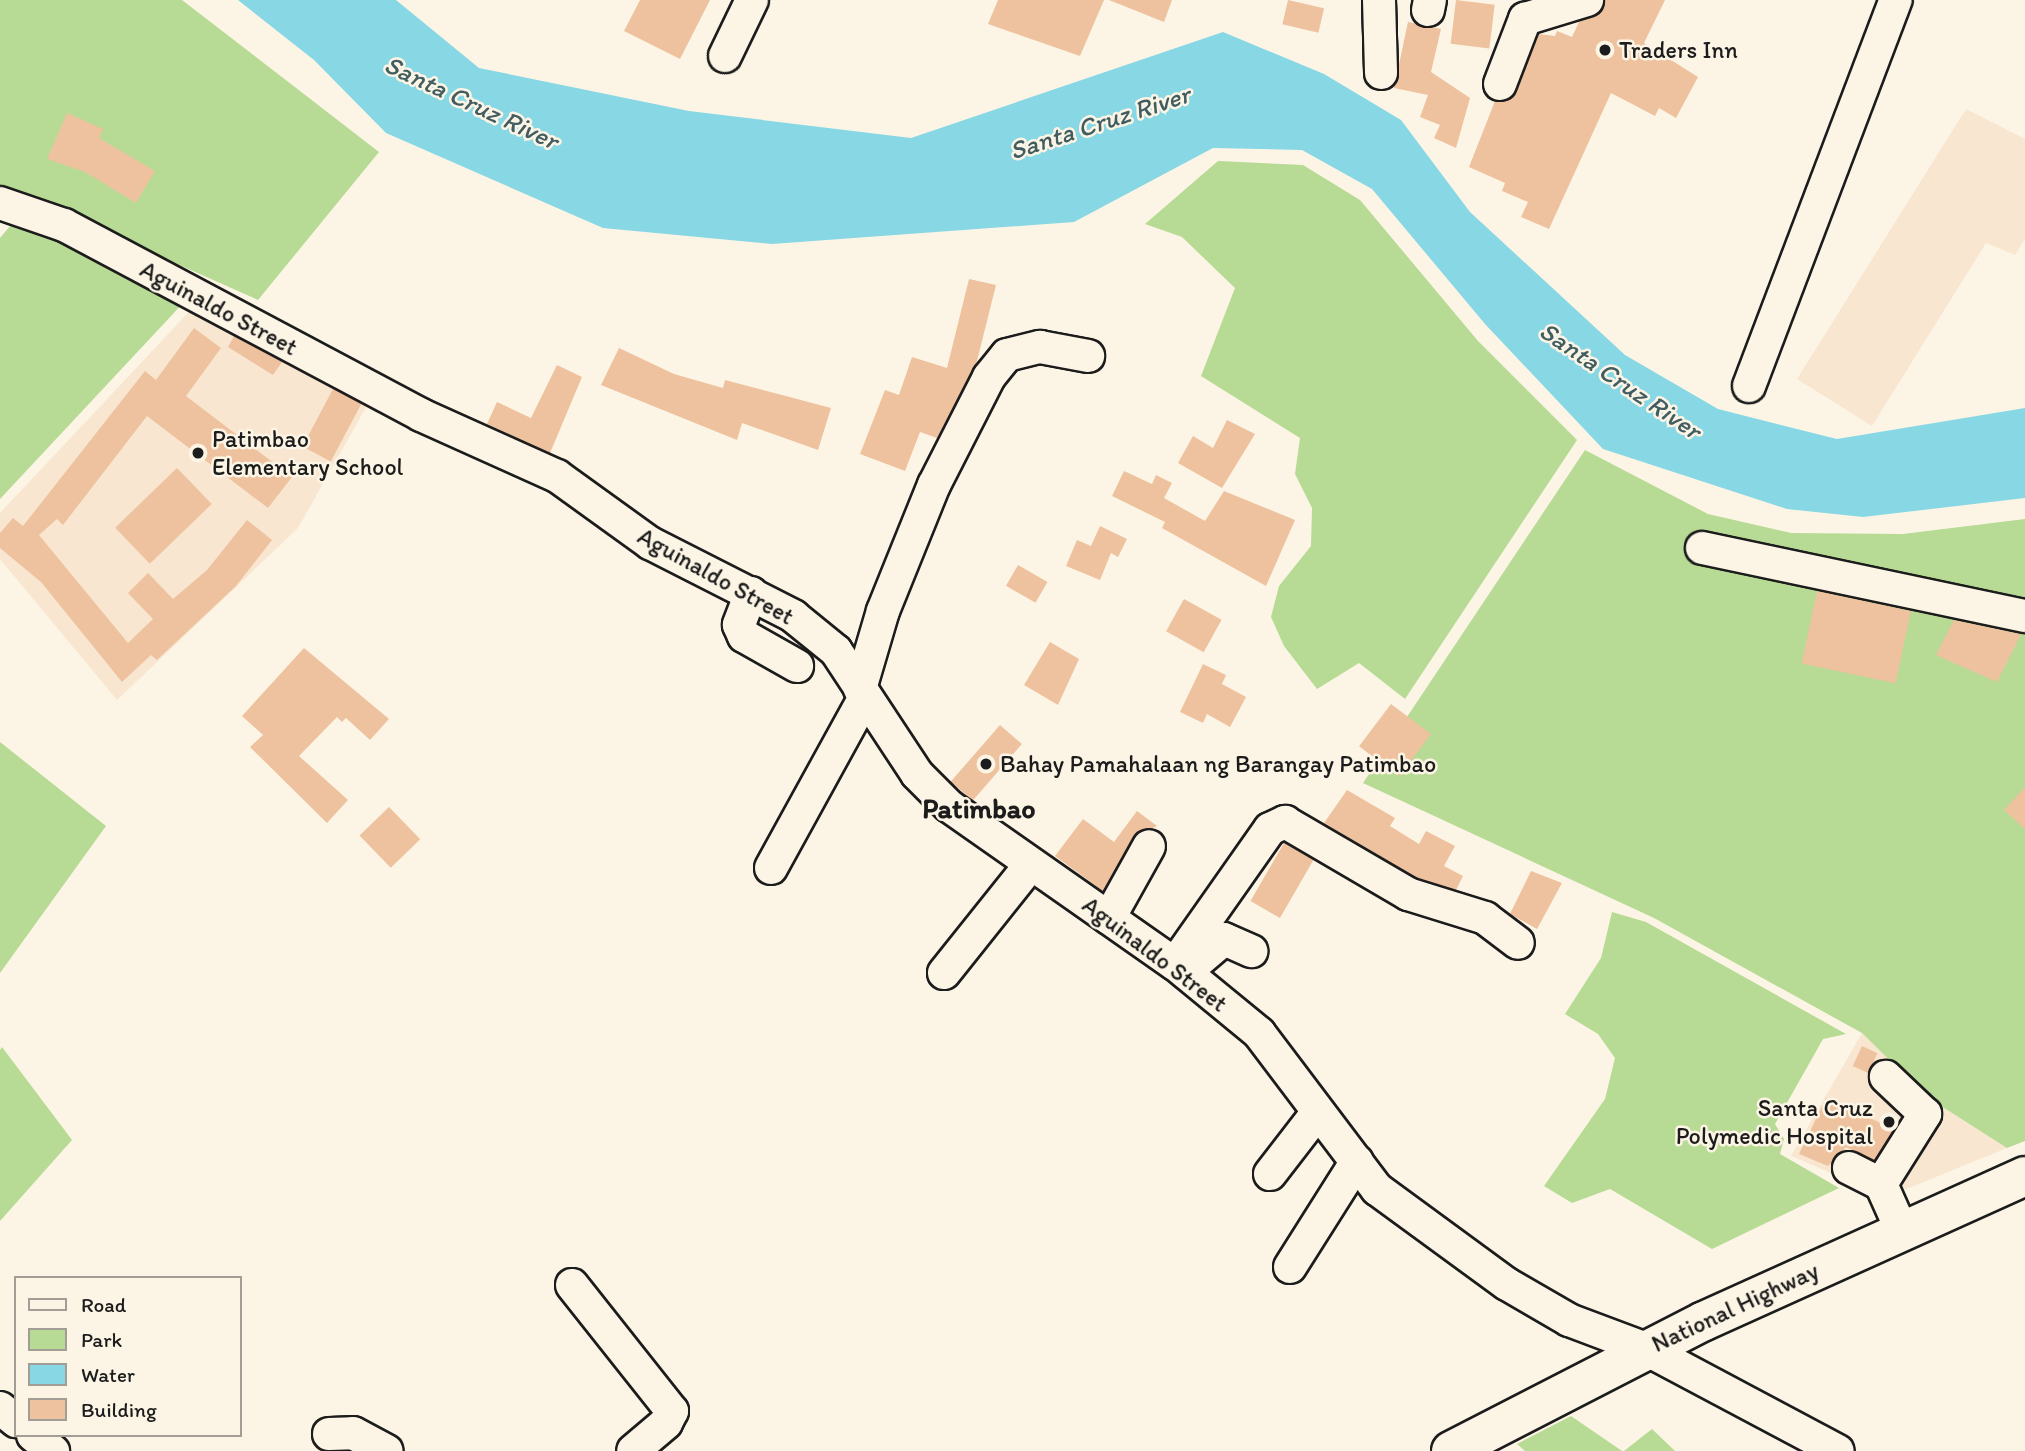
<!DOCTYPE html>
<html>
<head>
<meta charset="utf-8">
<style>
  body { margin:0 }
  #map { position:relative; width:2025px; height:1451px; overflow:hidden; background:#fcf5e5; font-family:Itim,sans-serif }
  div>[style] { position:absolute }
  .built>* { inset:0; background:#f8e6d0 }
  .green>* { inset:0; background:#b7da94 }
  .water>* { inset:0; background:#88d7e5 }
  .building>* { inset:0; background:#eec29e; transform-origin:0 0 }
  .roads { filter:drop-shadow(2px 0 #1c1c1c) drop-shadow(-2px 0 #1c1c1c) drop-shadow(0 2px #1c1c1c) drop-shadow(0 -2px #1c1c1c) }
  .minor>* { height:32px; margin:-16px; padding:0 16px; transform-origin:16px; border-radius:16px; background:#fcf5e5 }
  .major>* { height:38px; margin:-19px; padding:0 19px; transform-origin:19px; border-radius:19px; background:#fcf5e5 }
  .dots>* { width:19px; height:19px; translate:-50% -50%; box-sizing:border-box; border:4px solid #fcf5e5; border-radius:50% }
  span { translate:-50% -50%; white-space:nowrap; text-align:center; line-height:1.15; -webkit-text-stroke:5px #fcf5e5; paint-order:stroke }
  .poi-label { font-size:24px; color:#1c1c1c }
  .left { translate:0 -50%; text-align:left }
  .right { translate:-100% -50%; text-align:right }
  .street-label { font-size:24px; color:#1c1c1c }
  .water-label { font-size:26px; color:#425d62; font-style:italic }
  .quarter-label { font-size:28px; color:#1c1c1c; font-weight:700 }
  .legend { position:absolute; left:14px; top:1276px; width:228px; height:161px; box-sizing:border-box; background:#fcf5e5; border:2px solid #a29e95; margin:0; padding:9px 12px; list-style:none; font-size:21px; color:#1c1c1c }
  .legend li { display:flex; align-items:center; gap:14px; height:35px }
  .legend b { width:35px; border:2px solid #a29e95 }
</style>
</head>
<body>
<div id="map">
  <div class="built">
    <i style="clip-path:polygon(1966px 109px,2025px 139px,2025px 239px,2015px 255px,1986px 243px,1872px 426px,1797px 379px)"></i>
    <i style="clip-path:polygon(201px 299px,374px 393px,298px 528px,117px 700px,0 559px,0 513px)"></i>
    <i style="clip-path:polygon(1862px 1033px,1927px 1097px,2007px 1148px,1877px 1201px,1864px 1187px,1791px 1156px)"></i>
  </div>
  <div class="green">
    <i style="clip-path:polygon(0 0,182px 0,379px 152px,258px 300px,0 185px)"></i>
    <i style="clip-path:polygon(1218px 161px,1303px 165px,1360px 200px,1478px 341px,1577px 440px,1405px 699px,1359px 663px,1317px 689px,1284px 646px,1271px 617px,1279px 586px,1311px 546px,1312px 508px,1295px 474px,1300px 438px,1201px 376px,1235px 288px,1182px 237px,1145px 224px)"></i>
    <i style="clip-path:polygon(16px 219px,186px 300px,0 499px,0 238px)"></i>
    <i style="clip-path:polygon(1585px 450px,1708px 514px,1791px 533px,1903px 534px,2025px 519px,2025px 1141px,2007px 1148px,1927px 1097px,1862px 1033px,1654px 918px,1363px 783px)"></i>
    <i style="clip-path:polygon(0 742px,106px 826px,0 973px)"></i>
    <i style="clip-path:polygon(1612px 912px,1646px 922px,1846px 1034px,1823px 1039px,1775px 1124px,1784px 1139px,1780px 1154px,1839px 1188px,1712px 1249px,1610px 1189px,1572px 1203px,1544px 1186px,1605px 1099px,1615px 1058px,1598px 1034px,1565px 1014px,1601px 958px)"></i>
    <i style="clip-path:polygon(2px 1047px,72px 1140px,0 1221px,0 1050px)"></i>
    <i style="clip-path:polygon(1571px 1416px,1622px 1451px,1525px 1451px,1517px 1444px)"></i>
    <i style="clip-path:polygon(1652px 1429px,1675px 1451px,1624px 1451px)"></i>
  </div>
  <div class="water">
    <i style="clip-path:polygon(238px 0,396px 0,479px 68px,689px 111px,911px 138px,1223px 32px,1324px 74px,1401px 120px,1470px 212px,1625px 355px,1718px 409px,1837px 439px,2025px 408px,2025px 498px,1863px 517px,1787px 509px,1603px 449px,1485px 324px,1372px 189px,1302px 150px,1213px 148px,1074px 222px,772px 244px,603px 228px,386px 133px,314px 60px)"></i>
  </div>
  <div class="building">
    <i style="clip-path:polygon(640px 0,710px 0,680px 59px,624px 31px)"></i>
    <i style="clip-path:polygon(998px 0,1104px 0,1080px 56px,988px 24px)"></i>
    <i style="clip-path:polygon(1109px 0,1172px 0,1164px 22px)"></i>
    <i style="left:1288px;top:0;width:37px;height:25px;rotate:13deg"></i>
    <i style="left:1456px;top:0;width:39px;height:44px;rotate:7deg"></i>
    <i style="clip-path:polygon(1605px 0,1665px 0,1644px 43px,1698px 77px,1676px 118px,1659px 108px,1655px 116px,1611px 93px,1549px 229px,1521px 217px,1528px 202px,1502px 191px,1505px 183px,1469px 167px,1495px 101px,1511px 99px,1517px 91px,1539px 34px,1555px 36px,1557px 31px,1572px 37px,1579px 22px,1601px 12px)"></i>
    <i style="clip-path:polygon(1408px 22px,1441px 29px,1431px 72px,1470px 98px,1456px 148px,1434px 138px,1440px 125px,1420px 117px,1428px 95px,1394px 88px)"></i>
    <i style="clip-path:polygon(67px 113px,103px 129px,99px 138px,155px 171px,136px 203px,85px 172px,47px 159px)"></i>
    <i style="clip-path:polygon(969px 279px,996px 285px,977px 361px,937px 438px,920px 432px,905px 471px,860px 454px,885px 390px,899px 395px,912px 357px,947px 368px)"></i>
    <i style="clip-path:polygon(194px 328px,221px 348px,186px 396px,292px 477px,268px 508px,147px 416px,63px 525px,57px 519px,39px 535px,128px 643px,153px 619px,128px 593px,148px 573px,173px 599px,207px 570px,247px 520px,272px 540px,236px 586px,157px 660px,151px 655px,122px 682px,41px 582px,0 548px,0 533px,13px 518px,23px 526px,145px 371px,156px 380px)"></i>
    <i style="clip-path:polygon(234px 336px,282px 362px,273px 375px,228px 347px)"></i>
    <i style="clip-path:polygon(619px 348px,674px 374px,723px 388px,725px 380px,831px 408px,818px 450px,742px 423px,737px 440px,601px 385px)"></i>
    <i style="clip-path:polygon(557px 365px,582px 377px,550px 453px,487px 424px,497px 402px,531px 418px)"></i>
    <i style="left:333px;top:389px;width:32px;height:65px;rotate:28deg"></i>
    <i style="clip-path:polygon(1227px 420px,1255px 434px,1222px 488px,1178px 463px,1193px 436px,1213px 448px)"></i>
    <i style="left:177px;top:468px;width:50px;height:86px;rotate:46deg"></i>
    <i style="clip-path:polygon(1124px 471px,1152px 484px,1156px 475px,1172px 483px,1164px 498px,1205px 521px,1224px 491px,1295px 520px,1266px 586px,1162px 528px,1165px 522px,1112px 496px)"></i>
    <i style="clip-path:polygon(1100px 526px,1127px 539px,1118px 557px,1111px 553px,1100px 580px,1066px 566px,1077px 540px,1091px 546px)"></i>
    <i style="left:1018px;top:565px;width:34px;height:24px;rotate:30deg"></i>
    <i style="left:1817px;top:591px;width:96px;height:74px;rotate:12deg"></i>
    <i style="left:1184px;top:599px;width:43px;height:37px;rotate:29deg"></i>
    <i style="clip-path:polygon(1954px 620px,2021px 634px,1997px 682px,1936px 655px)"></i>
    <i style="clip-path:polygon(1050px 642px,1079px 659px,1058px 705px,1024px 685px)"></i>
    <i style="clip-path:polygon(304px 648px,389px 719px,370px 740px,346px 718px,342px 722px,337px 717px,299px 756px,348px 800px,327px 823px,250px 747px,263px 735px,242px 716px)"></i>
    <i style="clip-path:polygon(1203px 664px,1226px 675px,1222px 684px,1246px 697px,1230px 727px,1207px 714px,1203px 723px,1180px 712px)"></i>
    <i style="left:1391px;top:704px;width:50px;height:53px;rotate:37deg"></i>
    <i style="left:1000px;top:725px;width:29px;height:75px;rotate:41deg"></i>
    <i style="clip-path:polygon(2025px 787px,2025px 829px,2004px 810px)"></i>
    <i style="clip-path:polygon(1347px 790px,1395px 818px,1390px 826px,1419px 844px,1426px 831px,1455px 846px,1444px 866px,1463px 876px,1456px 890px,1415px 877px,1324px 823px)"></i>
    <i style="left:389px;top:807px;width:45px;height:41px;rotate:46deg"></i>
    <i style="clip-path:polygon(1137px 811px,1157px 826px,1133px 837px,1103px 891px,1055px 856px,1083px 819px,1114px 842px)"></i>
    <i style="left:1284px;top:843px;width:34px;height:67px;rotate:30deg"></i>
    <i style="clip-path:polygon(1531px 871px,1562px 883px,1537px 929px,1510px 914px)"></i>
    <i style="left:1862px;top:1046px;width:17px;height:22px;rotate:25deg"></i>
    <i style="clip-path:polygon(1826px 1098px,1894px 1129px,1874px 1160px,1846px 1147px,1828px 1166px,1799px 1154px)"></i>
  </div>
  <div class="roads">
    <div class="minor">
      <i style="left:1379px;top:0;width:73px;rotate:88.4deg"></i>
      <i style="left:1428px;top:10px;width:10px;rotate:-79deg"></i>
      <i style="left:725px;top:56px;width:62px;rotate:-64.3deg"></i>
      <i style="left:1500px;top:84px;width:70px;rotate:-69deg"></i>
      <i style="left:1525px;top:19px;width:65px;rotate:-17deg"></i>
      <i style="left:0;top:203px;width:68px;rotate:19deg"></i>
      <i style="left:64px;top:225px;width:404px;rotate:28deg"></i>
      <i style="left:421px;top:415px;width:149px;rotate:24.2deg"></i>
      <i style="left:557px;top:476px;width:115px;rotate:35.8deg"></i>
      <i style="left:650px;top:543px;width:161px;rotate:27deg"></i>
      <i style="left:793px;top:616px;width:55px;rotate:39.1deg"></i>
      <i style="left:836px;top:651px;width:147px;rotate:56.6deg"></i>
      <i style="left:917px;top:774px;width:45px;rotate:45deg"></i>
      <i style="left:949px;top:806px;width:276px;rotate:35deg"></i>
      <i style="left:1175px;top:964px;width:109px;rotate:39.4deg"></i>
      <i style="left:1259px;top:1033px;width:196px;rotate:52.9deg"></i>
      <i style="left:1377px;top:1189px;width:161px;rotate:36.2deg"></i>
      <i style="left:1507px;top:1284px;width:72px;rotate:30.1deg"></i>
      <i style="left:1569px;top:1320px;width:82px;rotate:20.6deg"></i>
      <i style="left:1646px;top:1349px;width:217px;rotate:28deg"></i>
      <i style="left:1749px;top:386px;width:413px;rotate:-69.2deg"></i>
      <i style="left:1702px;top:548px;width:330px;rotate:11.9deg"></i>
      <i style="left:751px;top:593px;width:34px;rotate:111deg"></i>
      <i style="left:739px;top:625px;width:12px;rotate:66deg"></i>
      <i style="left:744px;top:636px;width:61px;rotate:29.5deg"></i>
      <i style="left:860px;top:689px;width:81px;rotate:-73.6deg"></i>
      <i style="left:883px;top:611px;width:136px;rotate:-68deg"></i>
      <i style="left:934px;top:485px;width:121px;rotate:-63deg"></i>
      <i style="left:989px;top:377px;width:28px;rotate:-51deg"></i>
      <i style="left:1007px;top:355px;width:34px;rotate:-14deg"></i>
      <i style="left:1040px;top:347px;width:49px;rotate:10.6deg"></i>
      <i style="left:771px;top:868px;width:195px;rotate:-61.2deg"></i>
      <i style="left:1109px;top:918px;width:82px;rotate:-60.9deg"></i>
      <i style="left:1175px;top:964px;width:165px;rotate:-54.9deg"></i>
      <i style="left:1270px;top:829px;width:17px;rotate:-25deg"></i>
      <i style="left:1285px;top:822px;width:143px;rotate:30.3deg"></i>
      <i style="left:1408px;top:894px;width:81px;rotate:17.3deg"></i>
      <i style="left:1485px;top:918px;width:41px;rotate:37.1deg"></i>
      <i style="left:1185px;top:972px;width:51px;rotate:-40.2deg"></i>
      <i style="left:1224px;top:939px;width:30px;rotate:24deg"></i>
      <i style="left:944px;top:973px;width:139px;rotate:-51.4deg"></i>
      <i style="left:1849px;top:1168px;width:36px;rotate:27deg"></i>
      <i style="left:1881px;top:1184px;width:83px;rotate:-57.8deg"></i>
      <i style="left:1925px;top:1114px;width:54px;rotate:-136.5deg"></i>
      <i style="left:1270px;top:1174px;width:78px;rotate:-52.3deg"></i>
      <i style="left:1881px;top:1184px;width:49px;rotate:66deg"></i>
      <i style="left:1290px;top:1267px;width:125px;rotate:-57.7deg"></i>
      <i style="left:572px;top:1285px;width:161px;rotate:51.6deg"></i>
      <i style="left:672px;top:1411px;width:13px;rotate:117deg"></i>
      <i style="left:666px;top:1423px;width:43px;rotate:139.7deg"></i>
      <i style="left:0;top:1408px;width:21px;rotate:39deg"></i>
      <i style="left:329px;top:1434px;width:24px;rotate:-2deg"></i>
      <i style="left:353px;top:1433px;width:38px;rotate:28deg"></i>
      <i style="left:33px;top:1435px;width:26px;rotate:39deg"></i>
    </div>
    <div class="major">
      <i style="left:1451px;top:1451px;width:284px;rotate:-27.2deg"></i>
      <i style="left:1704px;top:1321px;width:352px;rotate:-24.3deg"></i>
    </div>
  </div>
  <div class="dots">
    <i style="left:1605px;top:50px;background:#1c1c1c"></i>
    <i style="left:198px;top:453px;background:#1c1c1c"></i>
    <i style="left:986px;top:764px;background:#1c1c1c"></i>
    <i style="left:1889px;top:1122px;background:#1c1c1c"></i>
  </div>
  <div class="poi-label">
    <span class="left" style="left:1619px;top:50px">Traders Inn</span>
    <span class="left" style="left:212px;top:453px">Patimbao<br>Elementary School</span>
    <span class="left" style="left:1000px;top:764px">Bahay Pamahalaan ng Barangay Patimbao</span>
    <span class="right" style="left:1873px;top:1122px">Santa Cruz<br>Polymedic Hospital</span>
  </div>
  <div class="street-label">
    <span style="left:219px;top:308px;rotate:28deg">Aguinaldo Street</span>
    <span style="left:716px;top:576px;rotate:29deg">Aguinaldo Street</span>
    <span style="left:1155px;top:954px;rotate:37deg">Aguinaldo Street</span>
    <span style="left:1735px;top:1307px;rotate:-25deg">National Highway</span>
  </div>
  <div class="water-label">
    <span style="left:471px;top:103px;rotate:25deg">Santa Cruz River</span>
    <span style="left:1100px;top:123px;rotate:-18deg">Santa Cruz River</span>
    <span style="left:1620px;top:381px;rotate:34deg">Santa Cruz River</span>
  </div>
  <div class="quarter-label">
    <span style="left:979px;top:808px">Patimbao</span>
  </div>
  <ul class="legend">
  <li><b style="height:9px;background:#fcf5e5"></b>Road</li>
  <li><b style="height:19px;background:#b7da94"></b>Park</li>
  <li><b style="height:19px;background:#88d7e5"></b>Water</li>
  <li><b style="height:19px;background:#eec29e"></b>Building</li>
  </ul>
</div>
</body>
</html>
